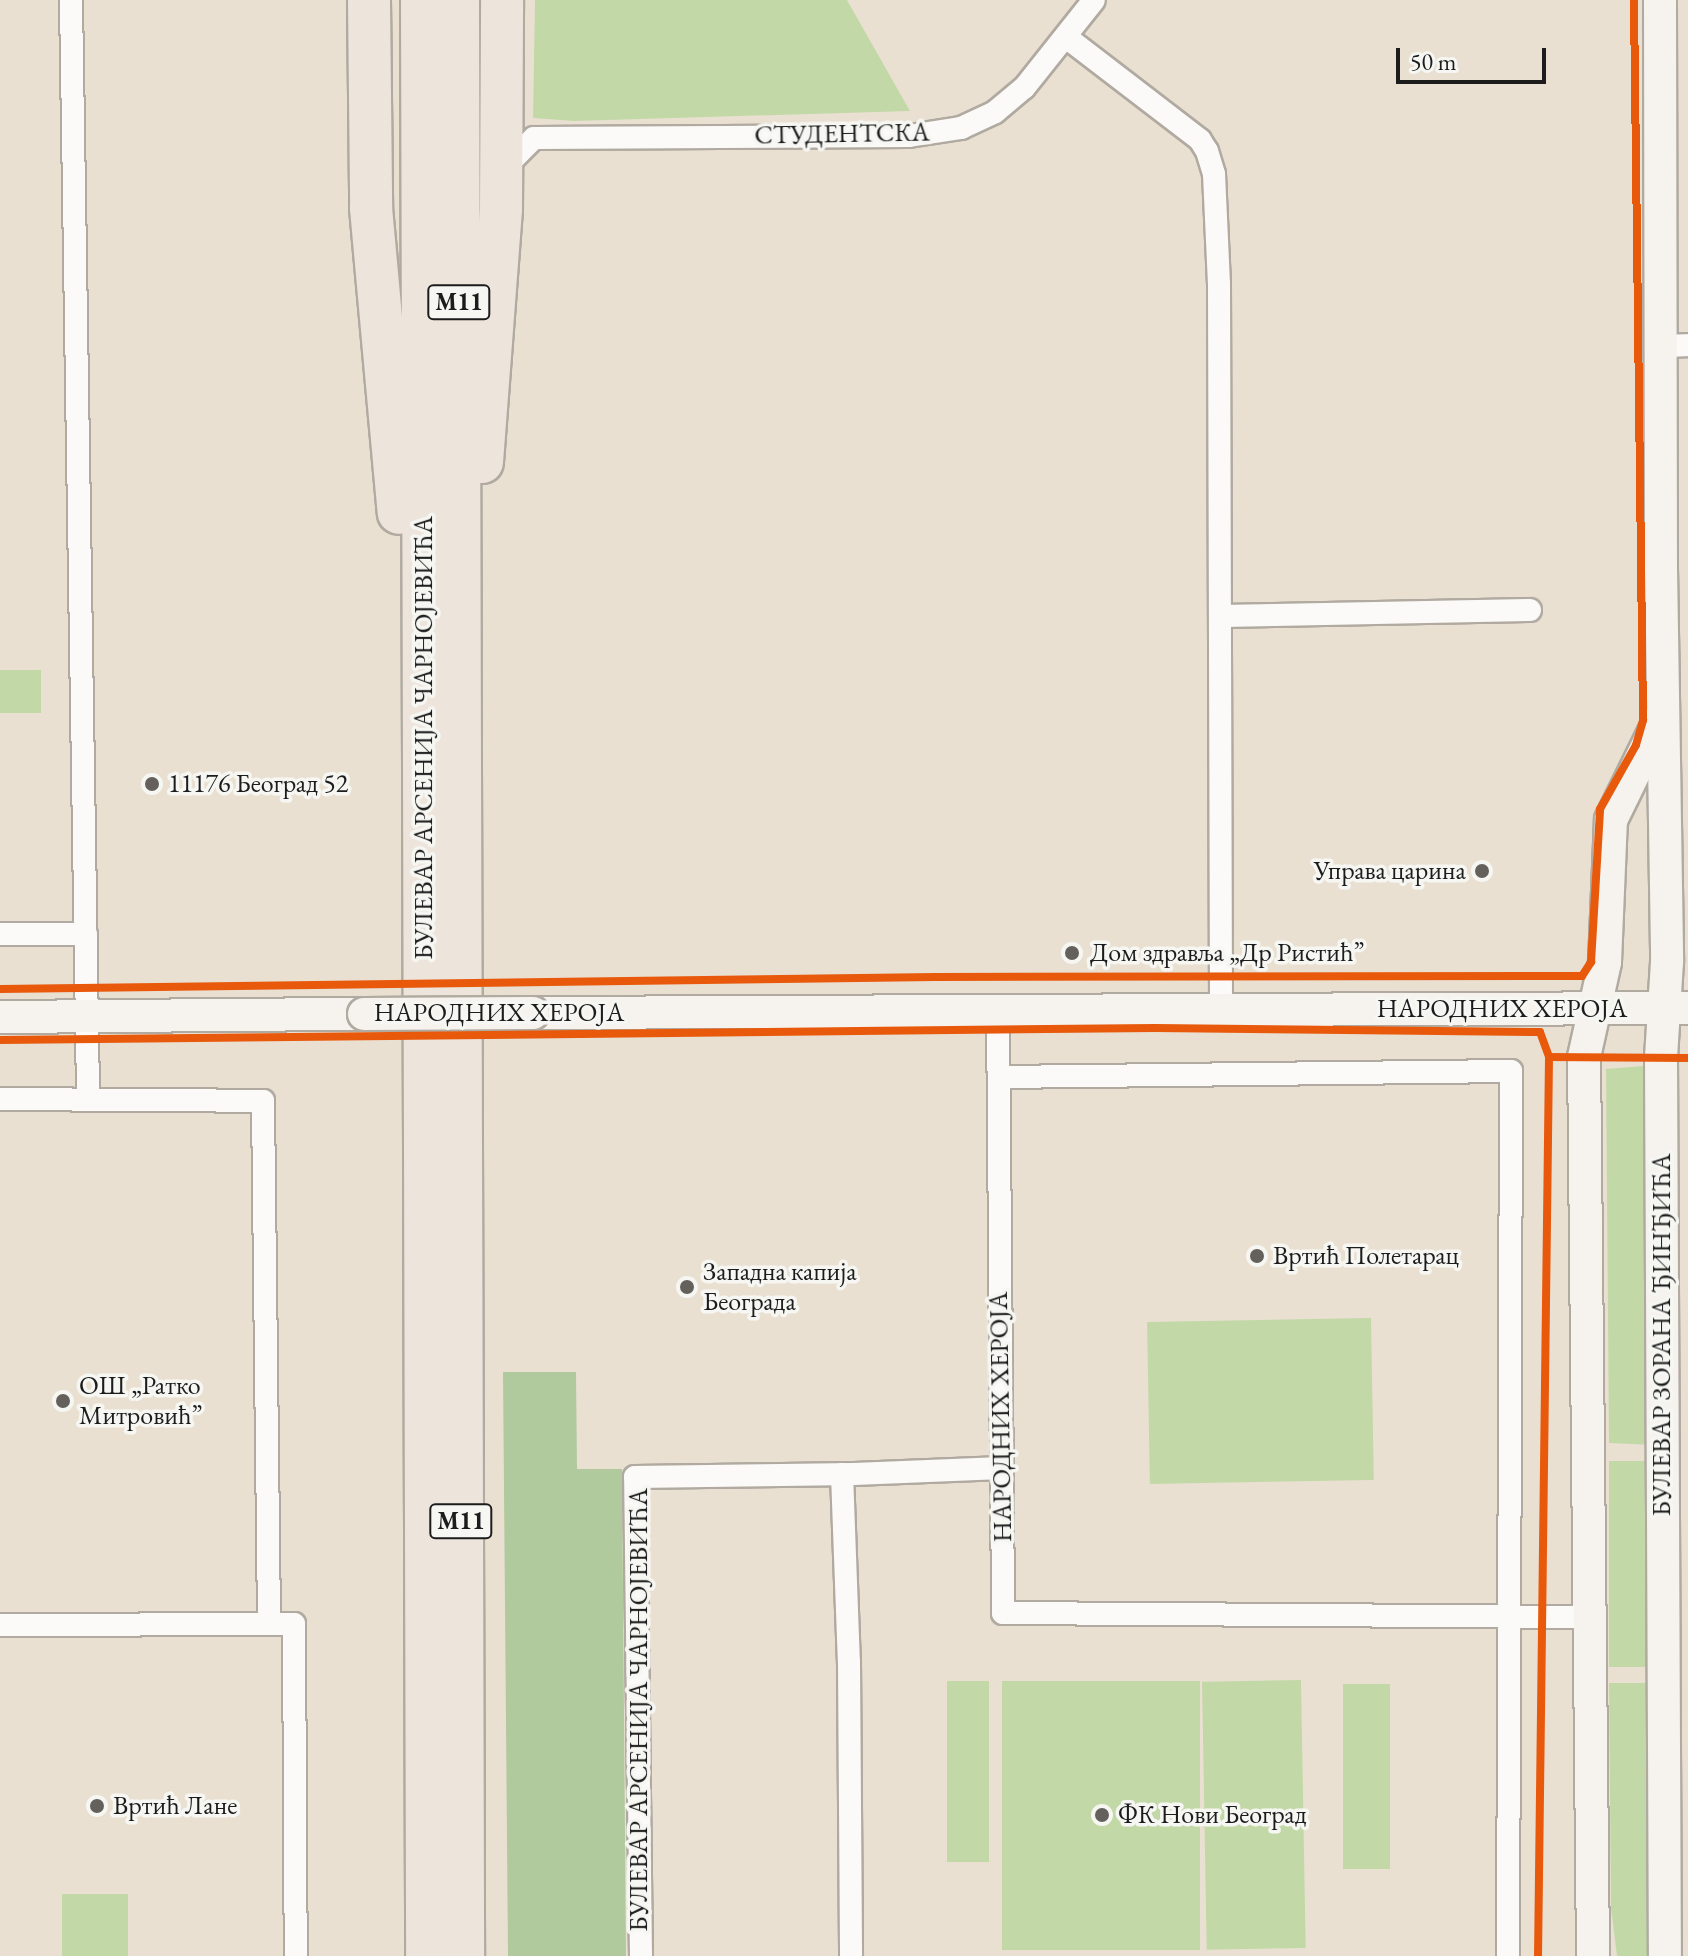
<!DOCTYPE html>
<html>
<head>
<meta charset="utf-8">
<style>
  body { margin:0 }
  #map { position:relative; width:1688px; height:1956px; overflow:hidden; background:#eae0d2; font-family:"EB Garamond",serif }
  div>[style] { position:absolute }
  .green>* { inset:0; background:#c2d9a7; transform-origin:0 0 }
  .forest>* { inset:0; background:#b0c99d }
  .roads { filter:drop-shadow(2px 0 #b0aaa1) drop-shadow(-2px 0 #b0aaa1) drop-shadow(0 2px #b0aaa1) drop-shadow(0 -2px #b0aaa1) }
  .street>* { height:22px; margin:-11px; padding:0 11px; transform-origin:11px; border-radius:11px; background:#fcfaf8 }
  .secondary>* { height:32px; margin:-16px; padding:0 16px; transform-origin:16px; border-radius:16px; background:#f6f2ed }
  .highway>* { height:42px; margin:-21px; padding:0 21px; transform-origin:21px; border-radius:21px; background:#ede4dc }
  .bridges { filter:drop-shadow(2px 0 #b0aaa1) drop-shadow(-2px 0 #b0aaa1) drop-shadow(0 2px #b0aaa1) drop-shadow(0 -2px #b0aaa1) }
  .secondary-bridge>* { height:32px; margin:-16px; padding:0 16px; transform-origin:16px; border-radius:16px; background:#f6f2ed }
  .cycleway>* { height:8px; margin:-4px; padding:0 4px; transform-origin:4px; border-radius:4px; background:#e8590c }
  .dots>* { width:22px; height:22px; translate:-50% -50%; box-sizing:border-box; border:4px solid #f6f6f2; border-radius:50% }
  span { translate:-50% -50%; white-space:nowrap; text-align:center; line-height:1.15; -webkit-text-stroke:7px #f6f6f2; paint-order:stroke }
  .shield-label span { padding:2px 6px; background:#f6f6f2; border:2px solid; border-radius:6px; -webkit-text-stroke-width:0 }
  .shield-label { font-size:24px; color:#1c1c1c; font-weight:700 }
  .street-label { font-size:26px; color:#1c1c1c }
  .poi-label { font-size:26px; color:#1c1c1c }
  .left { translate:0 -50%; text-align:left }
  .right { translate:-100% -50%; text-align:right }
  .scale { position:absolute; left:1396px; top:48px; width:150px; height:36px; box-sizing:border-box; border:4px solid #1c1c1c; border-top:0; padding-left:10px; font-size:24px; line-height:28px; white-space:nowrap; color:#1c1c1c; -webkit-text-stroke:6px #f6f6f2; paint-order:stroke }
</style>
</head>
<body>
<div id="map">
  <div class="green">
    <i style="clip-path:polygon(535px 0,847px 0,910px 111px,574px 121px,533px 118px)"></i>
    <i style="left:0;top:670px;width:41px;height:43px"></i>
    <i style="clip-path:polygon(1643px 1066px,1654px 1445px,1609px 1443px,1606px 1069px)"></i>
    <i style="left:1371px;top:1318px;width:162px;height:224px;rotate:89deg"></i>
    <i style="left:1653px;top:1461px;width:206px;height:44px;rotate:90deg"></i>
    <i style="left:1301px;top:1680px;width:268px;height:99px;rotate:89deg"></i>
    <i style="left:947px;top:1681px;width:42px;height:181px"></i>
    <i style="left:1002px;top:1681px;width:198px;height:269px"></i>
    <i style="clip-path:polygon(1609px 1683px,1653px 1683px,1655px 1956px,1617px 1956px,1611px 1908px)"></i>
    <i style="left:1343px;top:1684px;width:47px;height:185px"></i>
    <i style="left:62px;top:1894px;width:66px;height:62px"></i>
  </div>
  <div class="forest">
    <i style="clip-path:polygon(503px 1372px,576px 1372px,577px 1469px,622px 1469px,626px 1956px,508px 1956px)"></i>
  </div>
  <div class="roads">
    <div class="street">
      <i style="left:71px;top:0;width:1099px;rotate:89.11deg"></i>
      <i style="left:1066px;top:37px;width:169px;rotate:37.5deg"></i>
      <i style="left:1200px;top:140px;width:13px;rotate:58deg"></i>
      <i style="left:1207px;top:151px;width:24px;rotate:73deg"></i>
      <i style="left:1214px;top:174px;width:110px;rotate:87.4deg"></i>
      <i style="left:1219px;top:284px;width:726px;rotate:89.84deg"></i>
      <i style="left:504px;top:168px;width:42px;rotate:-45deg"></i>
      <i style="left:534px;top:138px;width:375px;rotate:-0.3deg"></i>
      <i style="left:909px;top:136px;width:53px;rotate:-8.7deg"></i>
      <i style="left:961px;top:128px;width:38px;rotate:-25deg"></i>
      <i style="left:995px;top:112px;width:38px;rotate:-40deg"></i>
      <i style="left:1024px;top:88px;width:112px;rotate:-51.5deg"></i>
      <i style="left:1661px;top:346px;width:27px;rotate:-2deg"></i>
      <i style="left:1221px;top:616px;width:309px;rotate:-1.1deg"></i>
      <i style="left:0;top:934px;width:86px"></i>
      <i style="left:998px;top:1011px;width:602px;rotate:89.52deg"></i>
      <i style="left:1003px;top:1613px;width:585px;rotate:0.39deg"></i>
      <i style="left:999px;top:1077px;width:512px;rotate:-0.67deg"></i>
      <i style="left:1511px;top:1071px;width:885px;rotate:90.19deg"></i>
      <i style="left:0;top:1099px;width:263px;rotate:0.4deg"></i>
      <i style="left:263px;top:1101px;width:523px;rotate:89.34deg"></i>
      <i style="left:842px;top:1474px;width:188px;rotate:87.9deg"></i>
      <i style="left:849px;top:1662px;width:294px;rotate:89.6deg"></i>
      <i style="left:0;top:1625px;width:294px;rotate:-0.2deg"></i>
      <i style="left:294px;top:1624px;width:332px;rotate:89.7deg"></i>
      <i style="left:641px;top:1956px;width:479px;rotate:-90.7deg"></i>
      <i style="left:635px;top:1477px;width:219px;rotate:-0.8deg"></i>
      <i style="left:854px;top:1474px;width:148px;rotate:-2.3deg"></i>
    </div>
    <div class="secondary">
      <i style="left:1660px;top:0;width:568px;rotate:89.9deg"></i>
      <i style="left:1661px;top:568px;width:394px;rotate:89.1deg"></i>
      <i style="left:1667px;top:962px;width:95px;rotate:93.6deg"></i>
      <i style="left:1661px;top:1057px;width:899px;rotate:89.75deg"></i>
      <i style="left:533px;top:1013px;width:1155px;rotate:-0.25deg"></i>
      <i style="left:0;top:1017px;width:364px;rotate:-0.5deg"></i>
      <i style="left:1593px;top:1956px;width:899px;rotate:-90.57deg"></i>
      <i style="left:1584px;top:1057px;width:97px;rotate:-77.5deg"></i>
      <i style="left:1605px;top:962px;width:142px;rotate:-87.6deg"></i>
      <i style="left:1611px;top:820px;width:114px;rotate:-63.9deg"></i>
    </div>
    <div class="highway">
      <i style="left:369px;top:0;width:208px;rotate:89.4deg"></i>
      <i style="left:371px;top:208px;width:306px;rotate:84.8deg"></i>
      <i style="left:422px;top:0;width:1956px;rotate:89.85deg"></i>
      <i style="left:458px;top:0;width:1956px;rotate:89.85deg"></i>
      <i style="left:482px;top:462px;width:253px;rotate:-85.7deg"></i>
      <i style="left:501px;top:210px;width:210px;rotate:-89.7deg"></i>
    </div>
  </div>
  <div class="bridges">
    <div class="secondary-bridge">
      <i style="left:364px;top:1014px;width:169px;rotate:-0.3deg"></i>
    </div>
  </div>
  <div class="cycleway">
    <i style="left:0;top:989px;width:936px;rotate:-0.73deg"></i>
    <i style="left:936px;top:977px;width:646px;rotate:-0.09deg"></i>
    <i style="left:1582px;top:976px;width:17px;rotate:-57deg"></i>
    <i style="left:1591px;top:962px;width:153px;rotate:-86.6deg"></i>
    <i style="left:1600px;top:809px;width:73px;rotate:-60.6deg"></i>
    <i style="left:1636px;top:745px;width:26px;rotate:-74deg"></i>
    <i style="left:1643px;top:720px;width:720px;rotate:-90.72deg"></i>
    <i style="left:0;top:1040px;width:1155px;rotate:-0.6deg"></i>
    <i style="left:1155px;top:1028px;width:385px;rotate:0.6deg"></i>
    <i style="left:1540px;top:1032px;width:27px;rotate:70deg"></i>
    <i style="left:1549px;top:1057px;width:899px;rotate:90.7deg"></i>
    <i style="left:1549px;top:1057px;width:139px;rotate:0.4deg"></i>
  </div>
  <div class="dots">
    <i style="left:152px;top:784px;background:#64615c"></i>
    <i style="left:1482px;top:871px;background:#64615c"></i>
    <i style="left:1072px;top:953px;background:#64615c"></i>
    <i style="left:1257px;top:1256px;background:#64615c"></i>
    <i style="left:687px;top:1287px;background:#64615c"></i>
    <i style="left:63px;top:1401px;background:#64615c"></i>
    <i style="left:97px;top:1806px;background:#64615c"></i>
    <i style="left:1102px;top:1815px;background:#64615c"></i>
  </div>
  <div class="shield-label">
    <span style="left:459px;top:302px">M11</span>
    <span style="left:461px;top:1521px">M11</span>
  </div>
  <div class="street-label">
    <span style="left:842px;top:134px;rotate:-1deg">СТУДЕНТСКА</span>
    <span style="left:424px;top:738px;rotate:-90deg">БУЛЕВАР АРСЕНИЈА ЧАРНОЈЕВИЋА</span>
    <span style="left:1502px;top:1009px">НАРОДНИХ ХЕРОЈА</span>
    <span style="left:499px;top:1013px">НАРОДНИХ ХЕРОЈА</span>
    <span style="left:1662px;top:1335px;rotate:-90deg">БУЛЕВАР ЗОРАНА ЂИНЂИЋА</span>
    <span style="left:1001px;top:1417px;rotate:-91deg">НАРОДНИХ ХЕРОЈА</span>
    <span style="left:639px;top:1710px;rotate:-90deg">БУЛЕВАР АРСЕНИЈА ЧАРНОЈЕВИЋА</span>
  </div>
  <div class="poi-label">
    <span class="left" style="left:168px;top:784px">11176 Београд 52</span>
    <span class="right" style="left:1466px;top:871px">Управа царина</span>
    <span class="left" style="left:1090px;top:953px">Дом здравља „Др Ристић”</span>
    <span class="left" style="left:1273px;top:1256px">Вртић Полетарац</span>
    <span class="left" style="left:703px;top:1287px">Западна капија<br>Београда</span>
    <span class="left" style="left:79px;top:1401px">ОШ „Ратко<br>Митровић”</span>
    <span class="left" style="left:113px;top:1806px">Вртић Лане</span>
    <span class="left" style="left:1118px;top:1815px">ФК Нови Београд</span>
  </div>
  <div class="scale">50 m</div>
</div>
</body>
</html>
